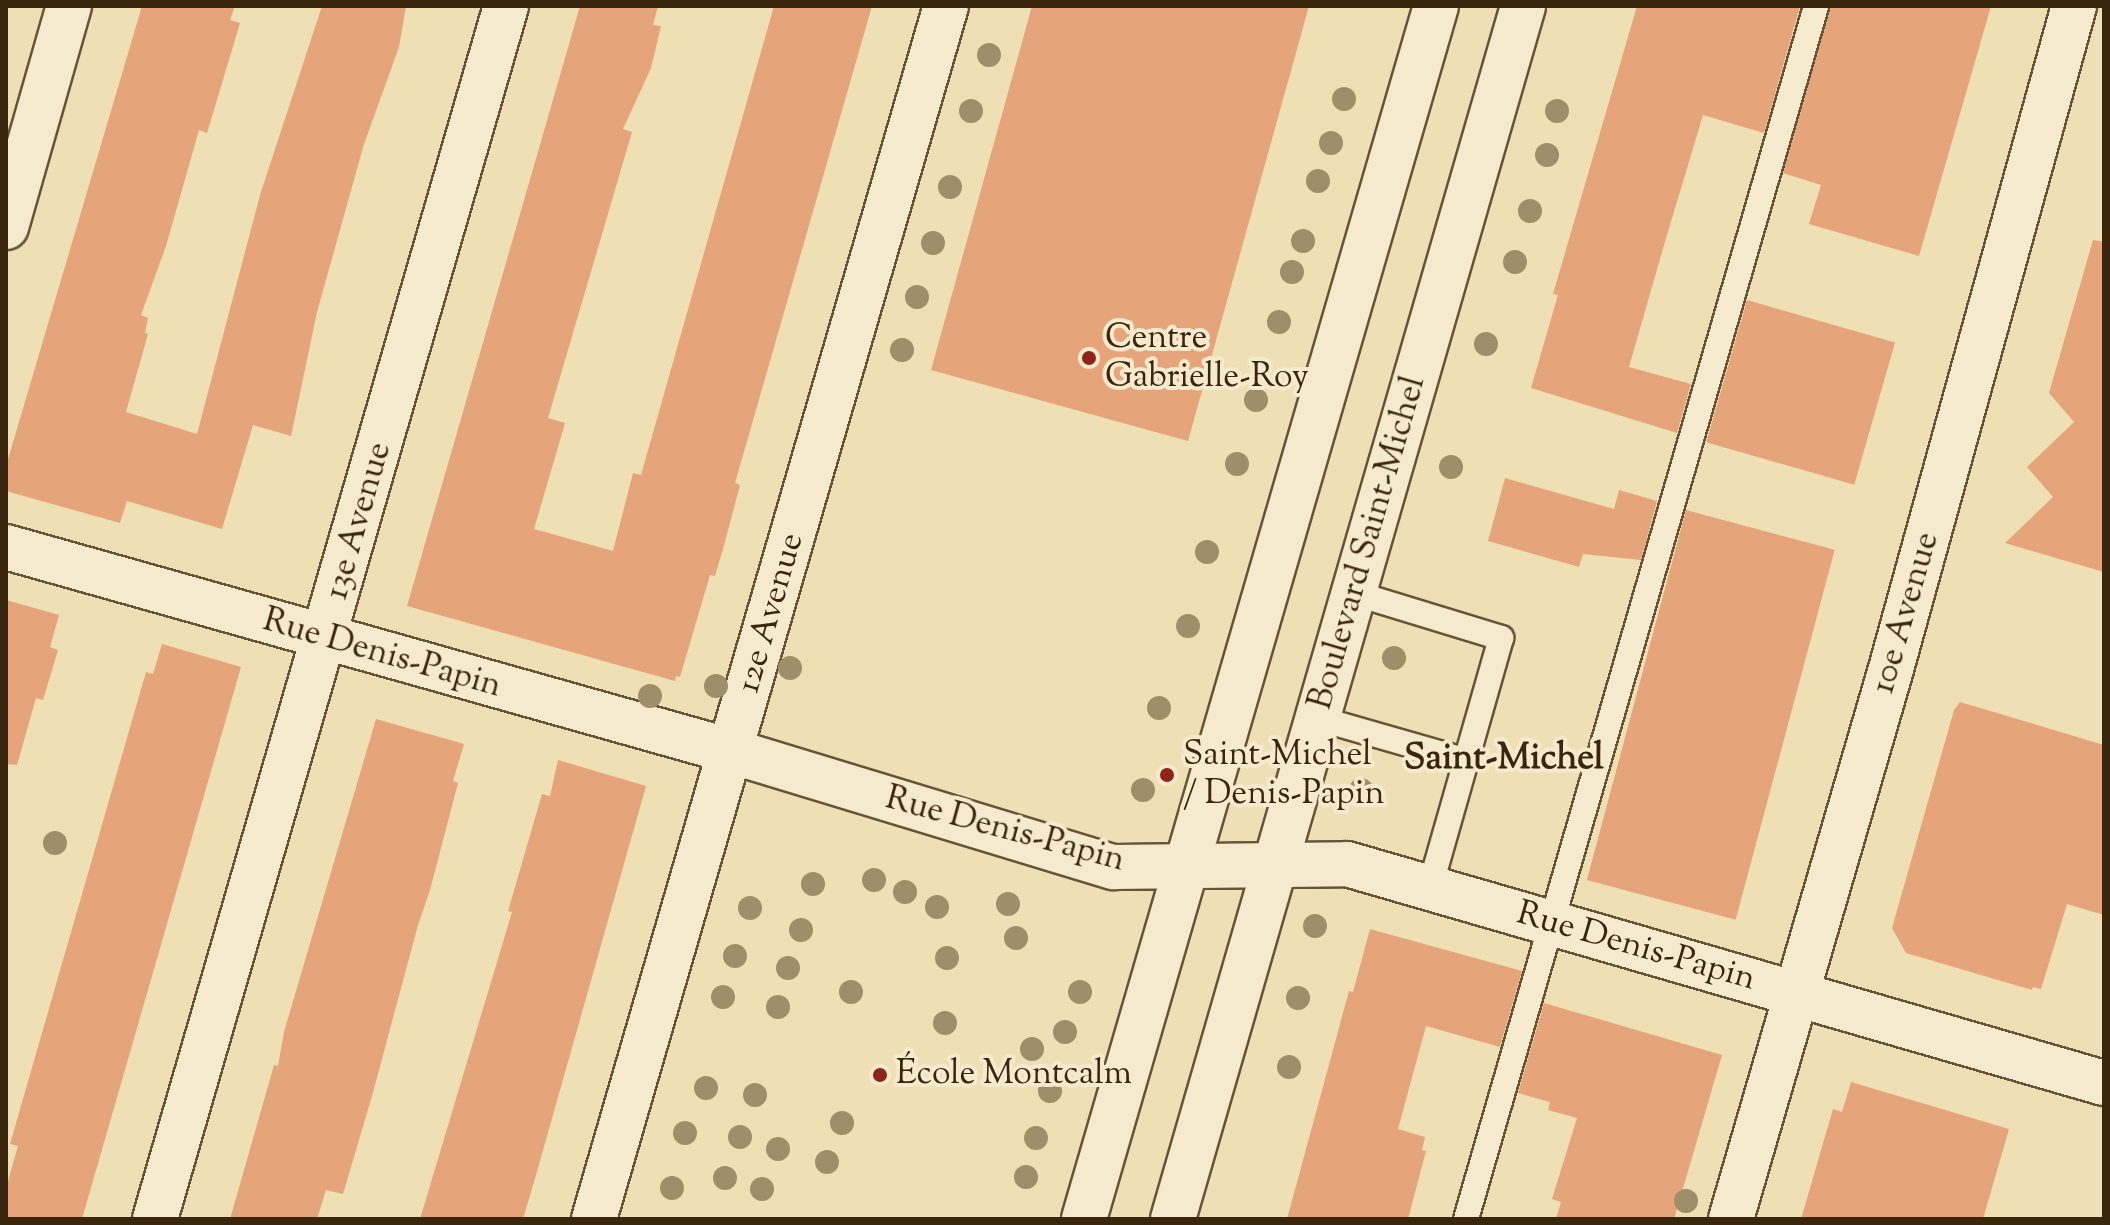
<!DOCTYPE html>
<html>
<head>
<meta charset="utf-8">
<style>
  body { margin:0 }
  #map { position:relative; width:2110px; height:1225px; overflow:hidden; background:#efdfb4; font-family:"Sorts Mill Goudy",serif }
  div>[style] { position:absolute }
  .building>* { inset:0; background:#e6a47b; transform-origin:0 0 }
  .roads { filter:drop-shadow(2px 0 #675437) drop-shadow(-2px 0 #675437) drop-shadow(0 2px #675437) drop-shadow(0 -2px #675437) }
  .lane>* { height:24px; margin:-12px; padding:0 12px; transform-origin:12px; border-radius:12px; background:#f5eace }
  .street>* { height:44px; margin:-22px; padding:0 22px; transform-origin:22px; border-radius:22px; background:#f5eace }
  .secondary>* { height:44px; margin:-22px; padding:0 22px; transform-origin:22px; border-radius:22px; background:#f5eace }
  .trees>* { width:24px; height:24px; margin:-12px; border-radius:50%; background:#9e8e69 }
  .dots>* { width:22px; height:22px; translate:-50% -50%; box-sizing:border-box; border:4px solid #f5eace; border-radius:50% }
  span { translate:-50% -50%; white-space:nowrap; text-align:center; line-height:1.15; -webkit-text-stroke:8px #f5eace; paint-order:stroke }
  .poi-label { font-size:34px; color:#3a250d }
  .left { translate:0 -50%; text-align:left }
  .street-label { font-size:34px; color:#3a250d }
  .neighbourhood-label { font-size:36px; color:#3a250d; font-weight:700 }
  .frame { position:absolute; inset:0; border:8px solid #3a250d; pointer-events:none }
</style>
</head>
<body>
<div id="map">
  <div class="building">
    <i style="clip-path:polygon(142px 6px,235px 6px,230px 20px,240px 23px,207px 133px,199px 130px,166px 246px,141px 315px,148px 318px,145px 333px,148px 334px,126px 412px,197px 434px,260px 195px,322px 6px,406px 6px,399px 47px,364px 144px,317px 312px,291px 436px,253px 425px,222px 529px,127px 501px,120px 523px,6px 491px,6px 466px)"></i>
    <i style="clip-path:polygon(580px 6px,658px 6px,653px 25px,661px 26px,651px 68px,623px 129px,632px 132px,548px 418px,565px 423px,534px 529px,613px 551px,633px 473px,641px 475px,774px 6px,872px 6px,735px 483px,740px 485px,723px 549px,715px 576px,710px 575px,680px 677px,676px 676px,675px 681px,407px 606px)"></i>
    <i style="clip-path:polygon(1032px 6px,1309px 6px,1188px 441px,931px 370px)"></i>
    <i style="clip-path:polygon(1637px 6px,1800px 6px,1764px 133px,1703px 115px,1664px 245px,1629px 367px,1691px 384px,1677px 433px,1531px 388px,1558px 295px,1553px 294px)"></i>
    <i style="clip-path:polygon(1831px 6px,1991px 6px,1919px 256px,1809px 224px,1821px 185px,1783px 173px)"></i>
    <i style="clip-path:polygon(2093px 240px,2104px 242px,2104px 572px,2005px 543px,2053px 497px,2027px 467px,2074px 422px,2049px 393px)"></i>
    <i style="left:1747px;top:300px;width:154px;height:148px;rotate:16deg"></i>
    <i style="clip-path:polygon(1505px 478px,1614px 509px,1619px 490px,1657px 501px,1641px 560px,1583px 554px,1579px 567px,1488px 541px)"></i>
    <i style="left:1686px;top:510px;width:154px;height:383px;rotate:15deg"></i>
    <i style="clip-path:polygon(6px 600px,59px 615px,50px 647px,58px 650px,43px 700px,36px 698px,17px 765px,6px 764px)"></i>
    <i style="clip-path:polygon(162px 644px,241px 667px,82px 1219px,6px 1219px,6px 1188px,18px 1146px,10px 1144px,146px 672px,153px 674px)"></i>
    <i style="clip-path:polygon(1960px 702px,2104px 745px,2104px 915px,2067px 904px,2041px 989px,2033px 987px,2032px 990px,1906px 953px,1892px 928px,1954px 710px)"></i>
    <i style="clip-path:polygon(376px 719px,464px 744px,453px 781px,458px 783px,430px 890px,418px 925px,372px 1096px,343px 1194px,326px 1190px,317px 1219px,230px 1219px,274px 1065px,278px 1066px,284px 1032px)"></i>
    <i style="clip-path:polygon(558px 760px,646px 786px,536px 1175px,523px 1219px,420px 1219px,512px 912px,508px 911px,542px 794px,550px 796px)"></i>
    <i style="clip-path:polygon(1370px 929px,1522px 971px,1500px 1047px,1426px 1026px,1398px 1129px,1425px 1137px,1422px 1150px,1426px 1151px,1408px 1219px,1287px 1219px,1349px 991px,1353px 992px)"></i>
    <i style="clip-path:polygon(1544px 1003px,1722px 1055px,1674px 1219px,1556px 1219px,1561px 1202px,1552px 1199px,1577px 1118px,1548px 1110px,1550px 1102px,1518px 1093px)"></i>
    <i style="clip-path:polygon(1851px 1082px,2009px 1129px,1983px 1219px,1801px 1219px,1833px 1109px,1842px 1112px)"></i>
  </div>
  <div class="roads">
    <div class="lane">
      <i style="left:1354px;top:593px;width:154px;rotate:17deg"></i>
      <i style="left:1501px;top:638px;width:260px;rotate:105.9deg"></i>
      <i style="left:1317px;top:718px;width:156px;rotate:16deg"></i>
      <i style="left:1466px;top:1219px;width:1262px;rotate:-73.9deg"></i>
    </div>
    <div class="street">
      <i style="left:6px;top:227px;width:230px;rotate:-74.1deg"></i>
      <i style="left:6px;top:547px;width:753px;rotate:15.72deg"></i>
      <i style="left:731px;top:751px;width:400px;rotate:16.9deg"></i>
      <i style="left:1114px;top:867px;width:233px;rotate:-0.7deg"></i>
      <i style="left:1347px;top:864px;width:788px;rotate:16.14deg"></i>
      <i style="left:155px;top:1219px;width:1263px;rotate:-73.86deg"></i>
      <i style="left:594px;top:1219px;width:1263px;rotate:-73.82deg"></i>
      <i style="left:1731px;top:1219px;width:573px;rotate:-73.78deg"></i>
      <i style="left:1891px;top:669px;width:688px;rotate:-74.57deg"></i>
    </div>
    <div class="secondary">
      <i style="left:1084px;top:1219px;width:1263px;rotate:-73.82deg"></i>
      <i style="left:1173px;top:1219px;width:1262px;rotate:-73.9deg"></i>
    </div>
  </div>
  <div class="trees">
    <i style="left:989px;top:55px"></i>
    <i style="left:1344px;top:99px"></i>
    <i style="left:971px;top:111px"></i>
    <i style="left:1557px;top:111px"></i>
    <i style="left:1331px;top:143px"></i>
    <i style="left:1547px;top:155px"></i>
    <i style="left:1318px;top:181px"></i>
    <i style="left:950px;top:187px"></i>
    <i style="left:1530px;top:211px"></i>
    <i style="left:1303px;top:241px"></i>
    <i style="left:933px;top:243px"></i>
    <i style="left:1515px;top:262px"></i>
    <i style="left:1292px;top:272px"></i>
    <i style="left:917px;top:297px"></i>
    <i style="left:1279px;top:322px"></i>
    <i style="left:1486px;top:344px"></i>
    <i style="left:902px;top:350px"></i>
    <i style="left:1256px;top:400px"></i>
    <i style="left:1237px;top:464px"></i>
    <i style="left:1451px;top:467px"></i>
    <i style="left:1207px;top:552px"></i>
    <i style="left:1188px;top:626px"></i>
    <i style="left:1394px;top:658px"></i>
    <i style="left:790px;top:668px"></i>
    <i style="left:716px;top:686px"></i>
    <i style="left:650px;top:696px"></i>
    <i style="left:1159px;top:708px"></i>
    <i style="left:1143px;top:790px"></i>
    <i style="left:1361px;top:790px"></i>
    <i style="left:55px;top:843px"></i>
    <i style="left:874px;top:880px"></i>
    <i style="left:813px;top:884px"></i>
    <i style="left:905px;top:892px"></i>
    <i style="left:1008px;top:904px"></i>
    <i style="left:937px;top:907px"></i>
    <i style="left:750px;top:908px"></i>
    <i style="left:1315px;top:926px"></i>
    <i style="left:801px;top:930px"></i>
    <i style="left:1016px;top:938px"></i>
    <i style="left:735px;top:956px"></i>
    <i style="left:947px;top:958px"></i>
    <i style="left:788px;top:968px"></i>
    <i style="left:851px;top:992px"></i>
    <i style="left:1080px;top:992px"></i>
    <i style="left:723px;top:997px"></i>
    <i style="left:1298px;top:998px"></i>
    <i style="left:778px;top:1007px"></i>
    <i style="left:945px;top:1023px"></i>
    <i style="left:1065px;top:1032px"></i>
    <i style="left:1032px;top:1049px"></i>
    <i style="left:1289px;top:1067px"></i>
    <i style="left:706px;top:1088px"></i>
    <i style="left:1050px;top:1091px"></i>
    <i style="left:755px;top:1095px"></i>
    <i style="left:842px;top:1123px"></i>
    <i style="left:685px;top:1133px"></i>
    <i style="left:740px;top:1137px"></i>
    <i style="left:1036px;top:1138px"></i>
    <i style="left:778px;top:1149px"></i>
    <i style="left:827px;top:1162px"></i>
    <i style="left:1026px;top:1177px"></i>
    <i style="left:725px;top:1178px"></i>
    <i style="left:672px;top:1188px"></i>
    <i style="left:762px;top:1189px"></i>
    <i style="left:1686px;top:1201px"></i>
  </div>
  <div class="dots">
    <i style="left:1089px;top:358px;background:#8f2418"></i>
    <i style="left:1167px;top:775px;background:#8f2418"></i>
    <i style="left:880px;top:1075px;background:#8f2418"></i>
  </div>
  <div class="poi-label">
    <span class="left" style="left:1105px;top:358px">Centre<br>Gabrielle-Roy</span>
    <span class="left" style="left:1183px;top:775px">Saint-Michel<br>/ Denis-Papin</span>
    <span class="left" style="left:896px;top:1075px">École Montcalm</span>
  </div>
  <div class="street-label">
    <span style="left:359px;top:521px;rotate:-74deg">13e Avenue</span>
    <span style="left:1368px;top:543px;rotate:-74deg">Boulevard Saint-Michel</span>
    <span style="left:771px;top:613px;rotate:-74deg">12e Avenue</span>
    <span style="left:1906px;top:613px;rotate:-74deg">10e Avenue</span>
    <span style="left:382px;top:654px;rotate:16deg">Rue Denis-Papin</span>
    <span style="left:1005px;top:830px;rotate:15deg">Rue Denis-Papin</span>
    <span style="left:1636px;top:947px;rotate:16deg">Rue Denis-Papin</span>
  </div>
  <div class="neighbourhood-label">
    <span style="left:1504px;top:760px">Saint-Michel</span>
  </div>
  <div class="frame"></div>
</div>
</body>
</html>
